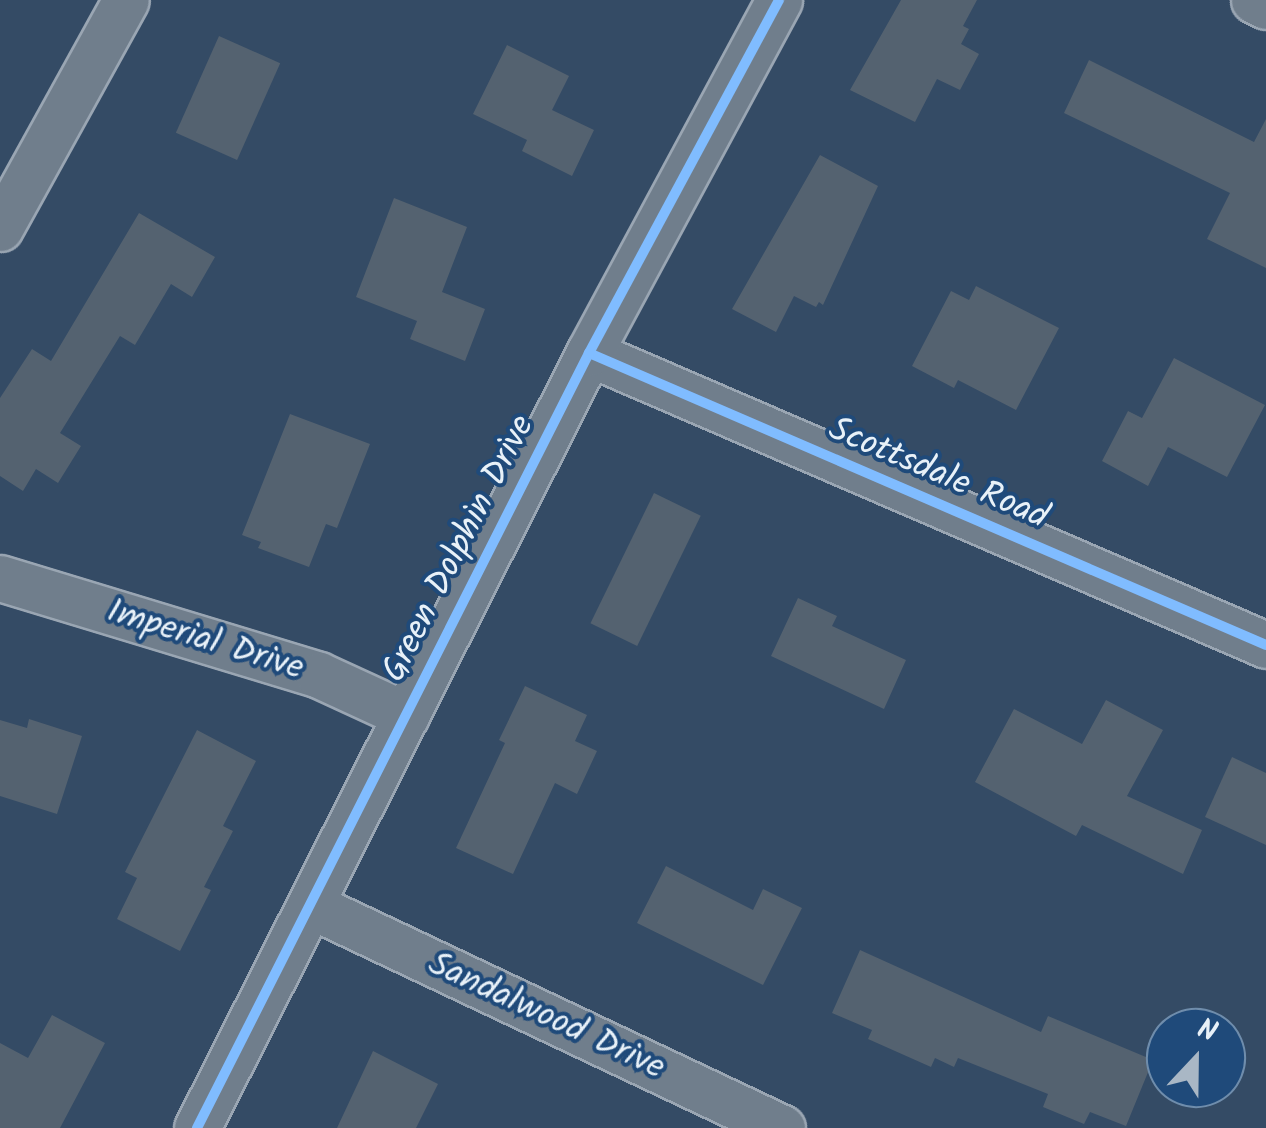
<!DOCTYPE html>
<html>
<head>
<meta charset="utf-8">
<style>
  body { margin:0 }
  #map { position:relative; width:1266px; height:1128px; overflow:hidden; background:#344b65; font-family:Kalam,sans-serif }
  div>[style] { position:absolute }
  .building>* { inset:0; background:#546270; transform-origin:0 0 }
  .roads { filter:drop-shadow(2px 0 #9aa6b3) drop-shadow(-2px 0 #9aa6b3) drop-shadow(0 2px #9aa6b3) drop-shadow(0 -2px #9aa6b3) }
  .minor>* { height:45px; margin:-22.5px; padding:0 22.5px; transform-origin:22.5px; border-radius:22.5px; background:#707e8c }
  .cycleway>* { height:10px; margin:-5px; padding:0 5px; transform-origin:5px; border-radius:5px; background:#80bcff }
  span { translate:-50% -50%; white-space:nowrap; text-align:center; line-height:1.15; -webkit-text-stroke:8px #1f4a7a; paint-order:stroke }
  .street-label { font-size:35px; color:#e8f1f8 }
  .north { position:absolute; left:1146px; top:1008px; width:100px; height:100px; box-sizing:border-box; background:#1f4a7a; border:2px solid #6f8dac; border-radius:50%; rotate:22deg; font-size:28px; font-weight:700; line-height:40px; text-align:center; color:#e8f1f8 }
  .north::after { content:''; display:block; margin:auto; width:35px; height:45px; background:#a9b7c5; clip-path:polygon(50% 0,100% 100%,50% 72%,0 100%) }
</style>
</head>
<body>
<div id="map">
  <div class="building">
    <i style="clip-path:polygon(901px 0,977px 0,963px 26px,969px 29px,961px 44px,979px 54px,960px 90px,937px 79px,915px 122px,850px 90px)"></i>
    <i style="left:219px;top:36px;width:67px;height:106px;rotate:24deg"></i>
    <i style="clip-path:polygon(507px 45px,569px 76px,552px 110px,594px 130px,572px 176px,522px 151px,527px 140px,473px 114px)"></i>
    <i style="clip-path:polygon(1089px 60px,1254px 142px,1266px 119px,1266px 268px,1207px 239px,1230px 193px,1064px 113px)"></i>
    <i style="clip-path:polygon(820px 155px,878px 186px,823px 305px,819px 302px,816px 307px,794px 296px,776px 332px,732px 309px)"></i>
    <i style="clip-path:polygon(394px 198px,467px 227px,442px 292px,485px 309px,465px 361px,410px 339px,417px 321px,356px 297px)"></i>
    <i style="clip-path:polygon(139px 213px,215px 257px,192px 297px,171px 284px,135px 345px,120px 336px,60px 433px,81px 446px,58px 483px,36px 469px,23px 491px,0 476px,0 398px,32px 349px,51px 361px)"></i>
    <i style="clip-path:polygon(976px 286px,1059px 328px,1016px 410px,958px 380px,954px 388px,912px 366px,951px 291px,969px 300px)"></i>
    <i style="clip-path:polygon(1174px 358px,1265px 405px,1227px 477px,1168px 447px,1148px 486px,1102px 461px,1128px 411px,1142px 418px)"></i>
    <i style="clip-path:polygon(290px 414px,370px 444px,337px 528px,326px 524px,309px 567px,258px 548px,261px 542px,242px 535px)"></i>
    <i style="left:654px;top:493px;width:52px;height:145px;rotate:26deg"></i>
    <i style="clip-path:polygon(798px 598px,837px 616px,832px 626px,906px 660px,884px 709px,771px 656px)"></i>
    <i style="clip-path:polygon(525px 686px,587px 715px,575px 741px,597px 751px,577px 794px,555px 783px,513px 874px,456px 848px,505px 743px,499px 740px)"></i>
    <i style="clip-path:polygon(1106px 700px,1163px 730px,1127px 796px,1202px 830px,1183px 874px,1082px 825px,1076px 836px,975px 782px,1014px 709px,1082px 744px)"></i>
    <i style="clip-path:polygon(29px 719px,82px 736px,57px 814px,0 796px,0 720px,27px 728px)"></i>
    <i style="clip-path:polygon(197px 730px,256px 761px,223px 826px,233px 831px,204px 887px,211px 890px,180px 951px,117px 919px,137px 878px,125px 872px)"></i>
    <i style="clip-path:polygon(1232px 757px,1266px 773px,1266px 845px,1205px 817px)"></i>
    <i style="clip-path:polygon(666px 866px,753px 910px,763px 889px,802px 908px,763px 985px,637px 923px)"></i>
    <i style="clip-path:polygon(860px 950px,1041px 1032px,1048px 1016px,1153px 1060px,1126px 1126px,1090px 1112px,1084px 1124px,1043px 1107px,1048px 1094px,958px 1058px,954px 1067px,935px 1058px,931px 1067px,868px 1039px,872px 1030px,832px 1013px)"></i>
    <i style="clip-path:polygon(52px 1015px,105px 1043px,60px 1128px,0 1128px,0 1043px,28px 1058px)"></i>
    <i style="clip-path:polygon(373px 1051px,438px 1084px,416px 1128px,337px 1128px)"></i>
  </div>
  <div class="roads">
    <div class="minor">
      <i style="left:1254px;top:0;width:13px;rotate:27deg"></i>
      <i style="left:0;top:228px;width:260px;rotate:-61.1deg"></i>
      <i style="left:589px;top:353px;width:737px;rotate:23.33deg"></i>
      <i style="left:0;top:578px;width:333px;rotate:16.9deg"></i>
      <i style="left:319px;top:675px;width:96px;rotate:24.7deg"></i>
      <i style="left:310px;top:905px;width:522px;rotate:25.29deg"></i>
      <i style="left:197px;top:1128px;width:868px;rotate:-63.17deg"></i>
      <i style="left:589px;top:353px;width:401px;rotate:-61.7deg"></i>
    </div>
  </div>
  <div class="cycleway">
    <i style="left:589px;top:353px;width:737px;rotate:23.33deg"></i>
    <i style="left:197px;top:1128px;width:868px;rotate:-63.17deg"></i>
    <i style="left:589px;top:353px;width:401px;rotate:-61.7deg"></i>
  </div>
  <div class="street-label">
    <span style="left:938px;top:474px;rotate:23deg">Scottsdale Road</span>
    <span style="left:459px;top:549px;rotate:-63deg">Green Dolphin Drive</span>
    <span style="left:205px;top:641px;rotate:17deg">Imperial Drive</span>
    <span style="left:546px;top:1017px;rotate:25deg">Sandalwood Drive</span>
  </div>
  <div class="north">N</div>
</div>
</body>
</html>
